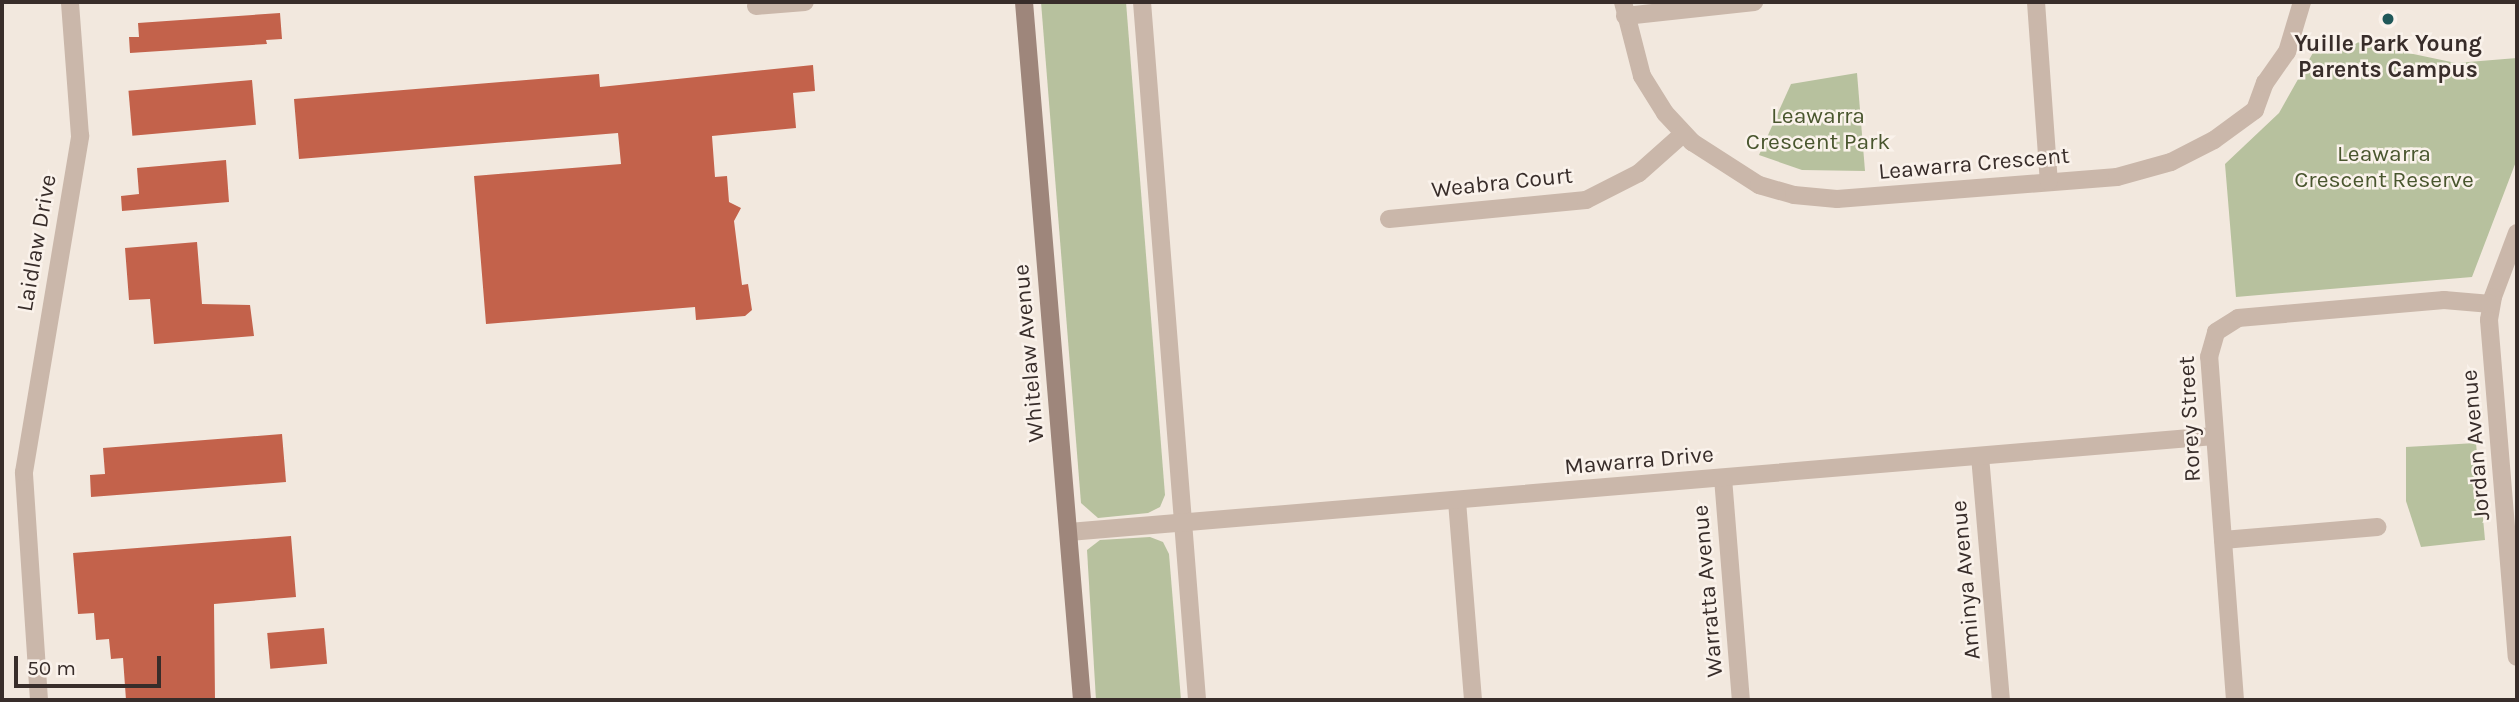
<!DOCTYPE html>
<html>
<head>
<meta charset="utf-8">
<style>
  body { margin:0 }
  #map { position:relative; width:2519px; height:702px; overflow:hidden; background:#f2e8de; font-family:Karla,sans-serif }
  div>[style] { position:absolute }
  .green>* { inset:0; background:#b7c19e }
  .building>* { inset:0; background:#c3624b; transform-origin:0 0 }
  .street>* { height:18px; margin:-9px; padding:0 9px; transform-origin:9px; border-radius:9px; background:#cab7aa }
  .secondary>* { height:18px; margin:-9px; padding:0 9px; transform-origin:9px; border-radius:9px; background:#9e867b }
  .dots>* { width:19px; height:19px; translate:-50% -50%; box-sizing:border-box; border:4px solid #faf2eb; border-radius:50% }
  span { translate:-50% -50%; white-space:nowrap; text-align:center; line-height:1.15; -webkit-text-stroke:5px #faf2eb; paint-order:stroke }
  .poi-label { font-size:23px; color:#382d2a; font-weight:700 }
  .park-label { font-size:23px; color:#49562e }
  .street-label { font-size:23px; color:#382d2a }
  .frame { position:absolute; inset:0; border:4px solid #382d2a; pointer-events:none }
  .scale { position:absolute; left:14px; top:656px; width:147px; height:32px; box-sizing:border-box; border:4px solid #382d2a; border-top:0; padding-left:9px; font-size:21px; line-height:24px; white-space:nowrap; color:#382d2a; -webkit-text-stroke:5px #faf2eb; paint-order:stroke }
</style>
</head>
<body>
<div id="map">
  <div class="green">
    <i style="clip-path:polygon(1041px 2px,1126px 2px,1165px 495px,1160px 507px,1148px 513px,1098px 518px,1081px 503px)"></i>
    <i style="clip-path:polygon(2323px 35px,2456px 63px,2517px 58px,2517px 159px,2472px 277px,2236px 297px,2225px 164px,2279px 113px)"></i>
    <i style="clip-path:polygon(1857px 73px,1865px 171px,1802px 170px,1759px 155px,1791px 84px)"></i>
    <i style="clip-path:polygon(2476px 443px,2485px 540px,2421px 547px,2406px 501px,2406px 447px)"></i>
    <i style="clip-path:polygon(1150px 537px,1163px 542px,1169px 554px,1181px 700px,1096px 700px,1087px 550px,1100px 540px)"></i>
  </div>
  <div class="building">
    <i style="clip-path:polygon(280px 13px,282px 39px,266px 40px,267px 44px,130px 53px,129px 37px,139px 37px,138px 23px)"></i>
    <i style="clip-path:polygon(813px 65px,815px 91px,793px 93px,796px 128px,712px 136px,715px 177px,727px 176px,729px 202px,741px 208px,734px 221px,742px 285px,748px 284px,752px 310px,745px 316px,696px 320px,695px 307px,486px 324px,474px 176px,621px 164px,618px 133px,299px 159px,294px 99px,599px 74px,600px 87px)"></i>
    <i style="left:252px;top:80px;width:45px;height:124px;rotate:85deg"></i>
    <i style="clip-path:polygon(226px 160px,229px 202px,122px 211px,121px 196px,139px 194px,137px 168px)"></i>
    <i style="clip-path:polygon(197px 242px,202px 304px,250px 305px,254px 336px,154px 344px,150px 299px,129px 300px,125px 248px)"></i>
    <i style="clip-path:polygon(282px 434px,286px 482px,91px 497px,90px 475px,105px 474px,103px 448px)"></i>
    <i style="clip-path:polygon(291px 536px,296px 597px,214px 604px,215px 700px,126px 700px,123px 658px,111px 659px,109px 639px,96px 640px,94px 613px,78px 614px,73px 553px)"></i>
    <i style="left:324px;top:628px;width:36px;height:57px;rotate:85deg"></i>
  </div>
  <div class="street">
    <i style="left:1142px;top:2px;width:700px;rotate:85.49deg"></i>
    <i style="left:1623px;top:2px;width:76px;rotate:75.6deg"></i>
    <i style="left:1642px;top:76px;width:44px;rotate:58.1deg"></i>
    <i style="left:1665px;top:113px;width:40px;rotate:47deg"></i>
    <i style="left:1692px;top:142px;width:80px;rotate:32.7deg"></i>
    <i style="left:1759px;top:185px;width:36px;rotate:16deg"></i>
    <i style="left:1794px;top:195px;width:43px;rotate:5.3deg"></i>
    <i style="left:1837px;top:199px;width:281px;rotate:-4.5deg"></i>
    <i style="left:2117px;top:177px;width:56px;rotate:-15.5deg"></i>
    <i style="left:2171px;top:162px;width:48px;rotate:-27.1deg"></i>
    <i style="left:2214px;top:140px;width:51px;rotate:-36.2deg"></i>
    <i style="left:2255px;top:110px;width:29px;rotate:-70deg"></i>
    <i style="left:2265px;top:83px;width:38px;rotate:-55deg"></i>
    <i style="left:2287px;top:52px;width:52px;rotate:-73.3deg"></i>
    <i style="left:2036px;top:2px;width:180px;rotate:85.9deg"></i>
    <i style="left:756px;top:6px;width:49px;rotate:-4.7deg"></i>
    <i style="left:1625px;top:16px;width:130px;rotate:-6.2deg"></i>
    <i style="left:1389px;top:219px;width:198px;rotate:-5.5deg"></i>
    <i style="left:1586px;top:200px;width:59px;rotate:-27deg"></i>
    <i style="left:1639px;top:173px;width:59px;rotate:-41.6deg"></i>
    <i style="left:2517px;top:233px;width:68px;rotate:110.6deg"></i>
    <i style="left:2493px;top:297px;width:23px;rotate:100deg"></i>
    <i style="left:2489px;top:320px;width:338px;rotate:85.3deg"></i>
    <i style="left:1980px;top:456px;width:245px;rotate:85.1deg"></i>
    <i style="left:1723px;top:478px;width:223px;rotate:85.4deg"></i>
    <i style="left:1457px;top:501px;width:200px;rotate:85.4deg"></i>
    <i style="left:1069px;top:532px;width:1149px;rotate:-4.79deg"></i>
    <i style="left:2223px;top:540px;width:155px;rotate:-4.8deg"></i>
    <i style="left:39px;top:700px;width:228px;rotate:-93.8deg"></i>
    <i style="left:24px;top:472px;width:341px;rotate:-80.5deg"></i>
    <i style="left:80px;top:136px;width:134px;rotate:-94.3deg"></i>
    <i style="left:2235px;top:700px;width:344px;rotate:-94.3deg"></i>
    <i style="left:2209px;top:357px;width:26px;rotate:-74deg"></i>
    <i style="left:2216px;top:332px;width:26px;rotate:-32deg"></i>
    <i style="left:2238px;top:318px;width:207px;rotate:-5deg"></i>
    <i style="left:2444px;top:300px;width:47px;rotate:4.9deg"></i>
  </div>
  <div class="secondary">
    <i style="left:1024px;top:2px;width:700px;rotate:85.25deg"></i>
  </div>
  <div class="dots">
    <i style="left:2388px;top:19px;background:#205859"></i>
  </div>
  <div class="poi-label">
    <span style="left:2388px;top:57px">Yuille Park Young<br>Parents Campus</span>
  </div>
  <div class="park-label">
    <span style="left:1818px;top:129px">Leawarra<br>Crescent Park</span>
    <span style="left:2384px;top:167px">Leawarra<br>Crescent Reserve</span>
  </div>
  <div class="street-label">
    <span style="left:1974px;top:164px;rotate:-5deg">Leawarra Crescent</span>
    <span style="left:1502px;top:183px;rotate:-6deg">Weabra Court</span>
    <span style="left:37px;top:243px;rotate:-80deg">Laidlaw Drive</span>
    <span style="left:1029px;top:353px;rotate:-95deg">Whitelaw Avenue</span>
    <span style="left:2190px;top:419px;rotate:-93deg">Rorey Street</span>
    <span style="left:2476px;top:445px;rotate:-95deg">Jordan Avenue</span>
    <span style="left:1639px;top:461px;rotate:-5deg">Mawarra Drive</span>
    <span style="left:1966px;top:580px;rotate:-95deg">Aminya Avenue</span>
    <span style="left:1708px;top:591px;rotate:-95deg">Warratta Avenue</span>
  </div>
  <div class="frame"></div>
  <div class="scale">50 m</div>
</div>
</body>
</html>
